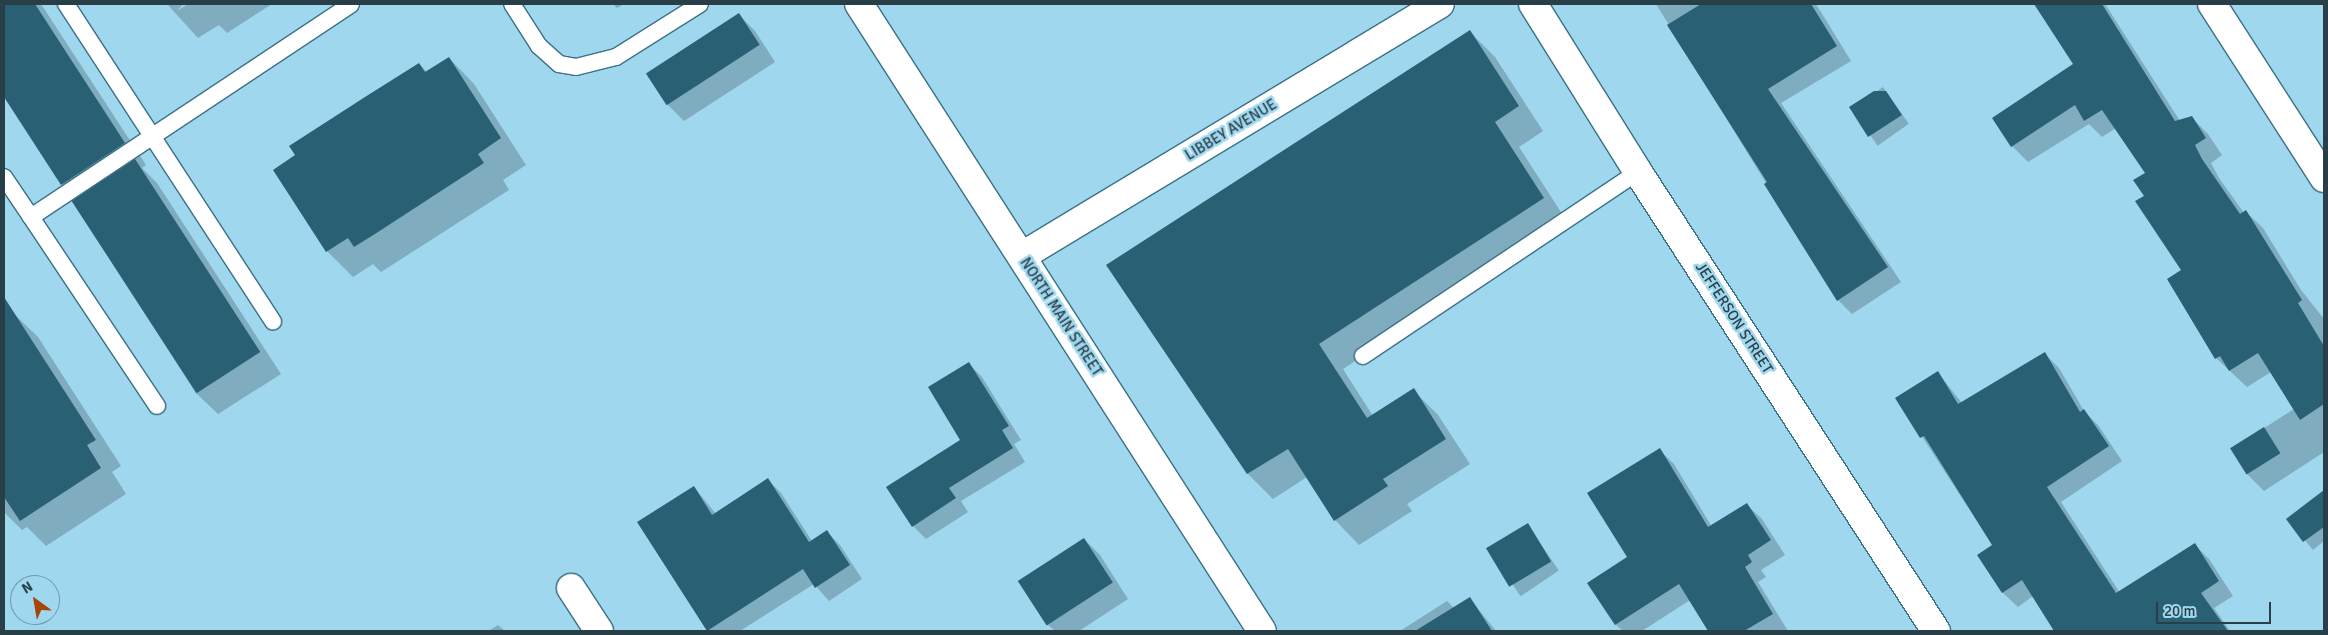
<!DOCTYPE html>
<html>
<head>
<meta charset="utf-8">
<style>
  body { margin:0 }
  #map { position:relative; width:2328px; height:635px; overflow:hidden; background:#9fd7ee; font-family:Signika,sans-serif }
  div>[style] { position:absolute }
  .shadow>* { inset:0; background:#0003; transform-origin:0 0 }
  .building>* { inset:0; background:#2a6074; transform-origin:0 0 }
  .roads { filter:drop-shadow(1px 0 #3b7185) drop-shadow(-1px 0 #3b7185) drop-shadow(0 1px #3b7185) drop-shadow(0 -1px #3b7185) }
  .lane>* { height:16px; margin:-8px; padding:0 8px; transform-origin:8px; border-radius:8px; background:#fff }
  .street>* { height:28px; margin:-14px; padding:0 14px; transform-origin:14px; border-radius:14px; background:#fff }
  span { translate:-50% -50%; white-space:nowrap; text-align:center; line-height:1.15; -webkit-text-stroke:5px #9fd7ee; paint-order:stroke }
  .street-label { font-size:15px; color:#283f48 }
  .frame { position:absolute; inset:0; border:5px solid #283f48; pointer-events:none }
  .north { position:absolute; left:10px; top:575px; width:50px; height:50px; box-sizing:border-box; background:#9fd7ee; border:1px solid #6f9aac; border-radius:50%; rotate:328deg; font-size:14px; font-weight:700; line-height:20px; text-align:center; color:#283f48 }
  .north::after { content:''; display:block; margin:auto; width:18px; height:22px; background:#a74406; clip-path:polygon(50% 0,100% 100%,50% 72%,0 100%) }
  .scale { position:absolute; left:2156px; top:602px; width:115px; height:22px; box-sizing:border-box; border:2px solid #283f48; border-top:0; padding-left:6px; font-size:15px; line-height:18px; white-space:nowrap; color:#283f48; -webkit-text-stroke:4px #9fd7ee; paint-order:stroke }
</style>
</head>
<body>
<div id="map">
  <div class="shadow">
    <i style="clip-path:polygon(4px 4px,41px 4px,146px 165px,142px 168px,157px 183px,281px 374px,218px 414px,196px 393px,73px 202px,77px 200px,62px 184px,4px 95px)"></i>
    <i style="clip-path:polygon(167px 4px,183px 4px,177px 11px,188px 4px,272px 4px,227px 33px,219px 25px,198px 38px)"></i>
    <i style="clip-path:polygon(613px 4px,624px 4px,617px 8px)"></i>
    <i style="clip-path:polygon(1656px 4px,1816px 4px,1851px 61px,1781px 103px,1901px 282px,1852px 314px,1838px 300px)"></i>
    <i style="clip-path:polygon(2035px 4px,2105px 4px,2180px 121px,2191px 117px,2208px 134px,2222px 155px,2211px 163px,2219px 178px,2244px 213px,2246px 212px,2263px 228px,2301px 290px,2324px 319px,2324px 452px,2264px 491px,2247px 474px,2232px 449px,2294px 409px,2271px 372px,2247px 387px,2216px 358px,2183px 270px,2145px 196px,2147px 173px,2116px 128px,2102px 137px,2089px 124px,2028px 162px,2012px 146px,2075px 65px)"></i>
    <i style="clip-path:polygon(739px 15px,755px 31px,775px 62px,684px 121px,668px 105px)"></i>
    <i style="clip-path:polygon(1470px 32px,1495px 57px,1543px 131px,1519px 147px,1568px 223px,1343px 369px,1373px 416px,1413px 390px,1438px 415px,1470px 464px,1407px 504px,1412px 511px,1359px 545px,1335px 520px,1307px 477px,1273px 499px,1248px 474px,1108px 266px)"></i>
    <i style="clip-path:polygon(449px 58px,474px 84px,526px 165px,503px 180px,509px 190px,381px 272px,373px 264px,353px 277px,327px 251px,419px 64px,427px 72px)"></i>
    <i style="left:1883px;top:87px;width:45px;height:38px;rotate:55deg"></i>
    <i style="clip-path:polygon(4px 310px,8px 314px,12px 312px,38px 337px,121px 466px,112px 472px,126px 494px,46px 546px,27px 527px,22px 530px,4px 512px)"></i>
    <i style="clip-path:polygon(2045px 354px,2059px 368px,2084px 411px,2098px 425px,2122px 461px,2061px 502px,2120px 593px,2194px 544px,2209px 559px,2233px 596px,2214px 608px,2230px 631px,2056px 631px,2033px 596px,2018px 607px,2003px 593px,1979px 556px,1993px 546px,1897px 398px,1938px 373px,1962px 403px)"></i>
    <i style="clip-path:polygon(969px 364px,982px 377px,1021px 440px,1014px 444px,1025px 462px,961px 501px,968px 512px,926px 539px,913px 526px,962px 440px)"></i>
    <i style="clip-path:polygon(1659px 450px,1674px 464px,1712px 527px,1747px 505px,1762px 519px,1785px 555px,1761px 570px,1766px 577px,1758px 582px,1788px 631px,1709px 631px,1690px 600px,1642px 631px,1623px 631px,1616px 625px,1589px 583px,1629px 558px)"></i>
    <i style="clip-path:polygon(768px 480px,781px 493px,812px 541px,827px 532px,840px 545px,862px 579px,829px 601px,814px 584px,740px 631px,709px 631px,694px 487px,716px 514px)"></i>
    <i style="clip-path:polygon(2315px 498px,2324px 508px,2324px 541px,2313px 550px,2288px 519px)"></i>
    <i style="left:1528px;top:525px;width:55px;height:46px;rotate:56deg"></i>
    <i style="clip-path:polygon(1084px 539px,1100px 555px,1128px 599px,1079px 631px,1055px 631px,1048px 625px)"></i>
    <i style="clip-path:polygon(1470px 599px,1496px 631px,1400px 631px,1447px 601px,1454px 608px)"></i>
    <i style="clip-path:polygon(498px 625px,505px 631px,489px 631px)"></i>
  </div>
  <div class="building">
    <i style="clip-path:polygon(4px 4px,35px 4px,125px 143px,61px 185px,4px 97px)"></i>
    <i style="clip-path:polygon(1701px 4px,1811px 4px,1837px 46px,1768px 89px,1888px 267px,1837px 301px,1764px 184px,1767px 182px,1667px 25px)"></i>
    <i style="clip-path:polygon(2034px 4px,2102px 4px,2175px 121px,2192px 116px,2206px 138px,2195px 145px,2202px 159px,2240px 214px,2246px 210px,2302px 300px,2298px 303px,2324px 346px,2324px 404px,2300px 420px,2258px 353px,2229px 371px,2220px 356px,2215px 359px,2167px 279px,2181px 270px,2135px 201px,2144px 196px,2133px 180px,2145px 173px,2102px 110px,2084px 121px,2075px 105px,2011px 147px,1992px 118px,2073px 64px)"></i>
    <i style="left:739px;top:13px;width:38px;height:111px;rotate:57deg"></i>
    <i style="clip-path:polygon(1470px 30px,1519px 106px,1495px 122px,1544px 198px,1319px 344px,1367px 418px,1414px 388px,1446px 439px,1383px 479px,1388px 486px,1334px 521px,1288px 449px,1247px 474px,1106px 265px)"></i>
    <i style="clip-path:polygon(449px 57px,501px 138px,478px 154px,484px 163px,378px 232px,354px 247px,348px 238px,326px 252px,273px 170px,295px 155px,289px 146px,365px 97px,419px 63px,425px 72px)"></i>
    <i style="clip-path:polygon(1874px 91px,1886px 91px,1902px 115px,1868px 137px,1849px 107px)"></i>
    <i style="left:135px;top:159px;width:230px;height:76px;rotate:57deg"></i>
    <i style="clip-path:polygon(4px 297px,96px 440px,87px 445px,101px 468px,20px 521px,4px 497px)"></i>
    <i style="clip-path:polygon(2045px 352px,2080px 412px,2084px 409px,2109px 446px,2047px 487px,2116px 593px,2195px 543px,2219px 581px,2201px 593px,2228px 631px,2054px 631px,2022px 580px,2002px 593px,1977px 555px,1992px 545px,1924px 436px,1920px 438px,1895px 398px,1938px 371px,1958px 404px)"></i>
    <i style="clip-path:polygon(969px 362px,1009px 426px,1002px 430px,1013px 448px,949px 488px,956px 498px,912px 527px,886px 487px,960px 440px,928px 387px)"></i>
    <i style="left:2264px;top:427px;width:31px;height:40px;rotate:58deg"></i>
    <i style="clip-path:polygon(1660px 448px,1708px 527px,1747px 503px,1771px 540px,1748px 555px,1752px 562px,1745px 567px,1773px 614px,1744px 631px,1708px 631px,1679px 584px,1615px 625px,1587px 583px,1627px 557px,1587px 493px)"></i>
    <i style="clip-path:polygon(768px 478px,809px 542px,827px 530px,850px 565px,815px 588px,803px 569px,707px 631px,637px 522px,694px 486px,712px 515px)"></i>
    <i style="clip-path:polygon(2324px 490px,2324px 527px,2303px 542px,2286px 519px)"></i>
    <i style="left:1528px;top:523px;width:45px;height:49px;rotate:59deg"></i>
    <i style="left:1084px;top:538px;width:53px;height:79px;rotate:57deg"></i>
    <i style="clip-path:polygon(1470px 597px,1492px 631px,1415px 631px)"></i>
  </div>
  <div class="roads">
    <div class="lane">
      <i style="left:66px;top:4px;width:379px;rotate:56.9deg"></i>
      <i style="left:512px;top:4px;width:50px;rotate:57.3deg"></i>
      <i style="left:539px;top:46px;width:27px;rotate:42deg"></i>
      <i style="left:559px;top:64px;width:17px;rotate:10deg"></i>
      <i style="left:576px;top:67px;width:41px;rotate:-14deg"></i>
      <i style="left:616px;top:57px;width:99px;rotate:-32.2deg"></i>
      <i style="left:4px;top:177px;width:48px;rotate:56deg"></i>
      <i style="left:31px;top:217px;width:384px;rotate:-33.6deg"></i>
      <i style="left:31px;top:217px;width:227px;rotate:56.3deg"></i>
      <i style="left:1363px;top:356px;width:331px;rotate:-33.8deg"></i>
    </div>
    <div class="street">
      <i style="left:859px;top:4px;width:745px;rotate:57.27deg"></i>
      <i style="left:1533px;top:4px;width:198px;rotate:58deg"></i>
      <i style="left:1638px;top:172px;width:547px;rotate:57.01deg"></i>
      <i style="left:2212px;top:4px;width:207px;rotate:57.2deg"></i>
      <i style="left:1022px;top:256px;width:488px;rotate:-31.1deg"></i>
      <i style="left:571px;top:588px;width:51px;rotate:56.9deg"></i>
    </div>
  </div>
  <div class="street-label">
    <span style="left:1231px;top:130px;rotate:-31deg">LIBBEY AVENUE</span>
    <span style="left:1061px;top:317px;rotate:57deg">NORTH MAIN STREET</span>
    <span style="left:1734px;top:318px;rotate:57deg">JEFFERSON STREET</span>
  </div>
  <div class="frame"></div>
  <div class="north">N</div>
  <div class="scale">20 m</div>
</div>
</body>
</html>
